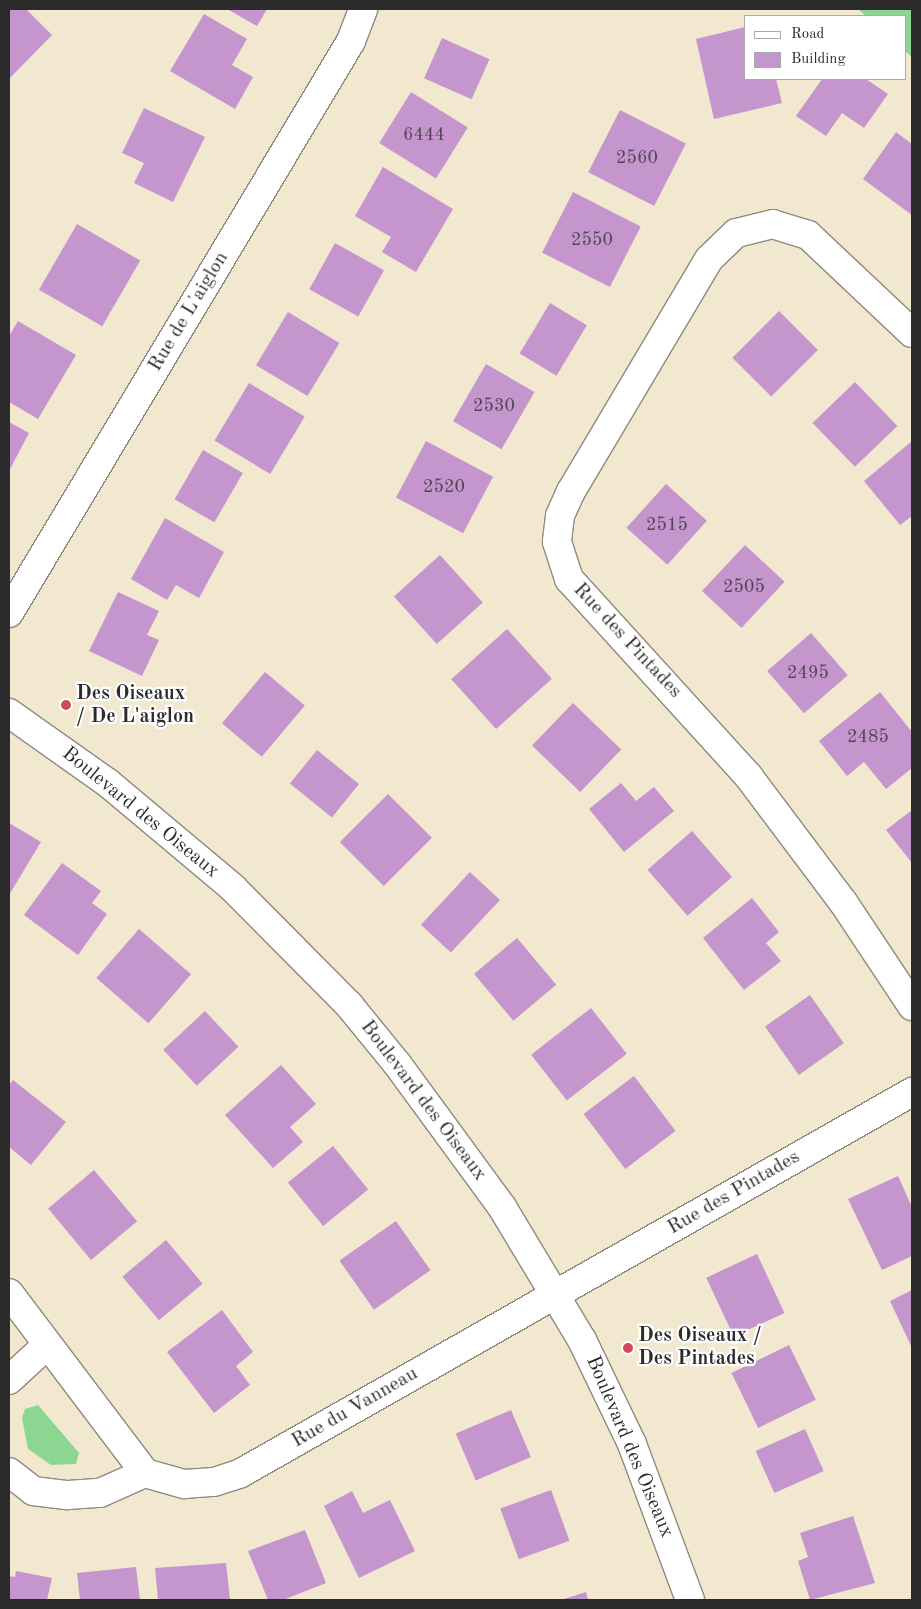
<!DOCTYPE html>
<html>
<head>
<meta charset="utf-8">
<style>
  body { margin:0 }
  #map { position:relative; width:921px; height:1609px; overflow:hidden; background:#f2e8cf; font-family:"Old Standard TT",serif }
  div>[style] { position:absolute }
  .green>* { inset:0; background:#8dd691 }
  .building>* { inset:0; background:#c595ce; transform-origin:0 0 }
  .roads { filter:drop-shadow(1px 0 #8e8a7d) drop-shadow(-1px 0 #8e8a7d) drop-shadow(0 1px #8e8a7d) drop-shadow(0 -1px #8e8a7d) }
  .minor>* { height:28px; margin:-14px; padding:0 14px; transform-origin:14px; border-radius:14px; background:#fff }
  .tertiary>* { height:28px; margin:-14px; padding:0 14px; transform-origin:14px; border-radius:14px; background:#fff }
  .dots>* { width:14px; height:14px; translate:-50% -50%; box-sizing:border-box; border:2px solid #fff; border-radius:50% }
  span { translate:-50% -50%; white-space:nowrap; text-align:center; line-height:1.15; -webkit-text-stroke:4.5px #fff; paint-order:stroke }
  .number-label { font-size:18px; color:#524654 }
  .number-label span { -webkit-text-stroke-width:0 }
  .street-label { font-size:20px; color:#2b2b2b }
  .poi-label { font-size:20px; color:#2b2b2b; font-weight:700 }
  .left { translate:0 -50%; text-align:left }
  .frame { position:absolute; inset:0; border:10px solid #2b2b2b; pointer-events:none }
  .legend { position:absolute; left:744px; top:15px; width:162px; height:65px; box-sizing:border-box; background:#fff; border:1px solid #aaa; margin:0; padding:6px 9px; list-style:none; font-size:15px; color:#2b2b2b }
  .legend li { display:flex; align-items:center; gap:10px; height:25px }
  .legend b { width:25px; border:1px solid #aaa }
</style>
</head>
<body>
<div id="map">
  <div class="green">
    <i style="clip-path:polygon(858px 9px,912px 9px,912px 57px,905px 51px,905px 16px,866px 16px)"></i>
    <i style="clip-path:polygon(38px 1405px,79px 1453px,76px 1464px,51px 1465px,28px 1449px,22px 1418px,25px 1409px)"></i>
  </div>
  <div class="building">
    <i style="clip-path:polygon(9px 9px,26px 9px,52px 35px,9px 79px)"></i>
    <i style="clip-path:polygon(227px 9px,267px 9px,257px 26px)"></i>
    <i style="clip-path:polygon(204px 14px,247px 39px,232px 65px,253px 77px,235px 109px,170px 71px)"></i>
    <i style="clip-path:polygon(745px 27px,745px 79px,776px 79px,782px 103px,714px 119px,696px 39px)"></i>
    <i style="left:442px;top:38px;width:52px;height:44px;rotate:24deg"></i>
    <i style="clip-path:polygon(822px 79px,866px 79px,888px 94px,864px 128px,842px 113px,826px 136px,796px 116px)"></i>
    <i style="left:411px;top:92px;width:67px;height:60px;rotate:32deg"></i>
    <i style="clip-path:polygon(144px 108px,205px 137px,173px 202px,134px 183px,144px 163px,122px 153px)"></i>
    <i style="left:620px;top:110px;width:74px;height:70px;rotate:27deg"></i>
    <i style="clip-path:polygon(896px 132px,912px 144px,912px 215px,863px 179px)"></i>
    <i style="clip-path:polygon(383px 167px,453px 209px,416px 272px,382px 252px,391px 237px,355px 216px)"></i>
    <i style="left:573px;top:192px;width:76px;height:68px;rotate:27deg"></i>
    <i style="left:77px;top:224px;width:73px;height:76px;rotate:30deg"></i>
    <i style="left:335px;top:243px;width:56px;height:53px;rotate:29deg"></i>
    <i style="left:550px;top:303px;width:43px;height:59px;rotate:31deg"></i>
    <i style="left:779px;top:311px;width:55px;height:66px;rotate:45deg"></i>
    <i style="left:288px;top:312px;width:60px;height:62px;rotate:31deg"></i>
    <i style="clip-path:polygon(18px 321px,76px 355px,38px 419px,9px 402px,9px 336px)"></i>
    <i style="left:486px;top:364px;width:56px;height:66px;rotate:30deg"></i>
    <i style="left:855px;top:382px;width:61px;height:59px;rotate:46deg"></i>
    <i style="left:249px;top:383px;width:65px;height:67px;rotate:31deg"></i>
    <i style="clip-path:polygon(9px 422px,29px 433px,9px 471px)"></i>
    <i style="left:426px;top:441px;width:76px;height:64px;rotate:28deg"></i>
    <i style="clip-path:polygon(912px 441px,912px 516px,900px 525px,864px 481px)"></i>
    <i style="left:203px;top:450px;width:46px;height:57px;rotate:30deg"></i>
    <i style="left:666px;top:484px;width:55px;height:59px;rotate:42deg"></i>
    <i style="clip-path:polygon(165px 518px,224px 552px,199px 598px,176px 585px,167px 600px,131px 579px)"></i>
    <i style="left:745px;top:545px;width:54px;height:63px;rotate:43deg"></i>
    <i style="left:440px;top:555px;width:64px;height:62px;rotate:48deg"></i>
    <i style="clip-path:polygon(118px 592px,159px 611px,147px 635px,159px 640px,142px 676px,89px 651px)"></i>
    <i style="left:507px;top:629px;width:67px;height:75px;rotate:48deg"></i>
    <i style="left:811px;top:633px;width:56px;height:58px;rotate:49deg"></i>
    <i style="left:265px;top:672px;width:52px;height:67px;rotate:40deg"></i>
    <i style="clip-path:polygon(880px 692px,912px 732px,912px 768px,886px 789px,864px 762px,847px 776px,819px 741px)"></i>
    <i style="left:573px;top:703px;width:67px;height:59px;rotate:44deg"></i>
    <i style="left:317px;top:750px;width:54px;height:43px;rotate:39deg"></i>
    <i style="clip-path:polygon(621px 783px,636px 801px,654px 787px,674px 811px,624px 852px,589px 809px)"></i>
    <i style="left:388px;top:794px;width:62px;height:68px;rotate:45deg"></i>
    <i style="clip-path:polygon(912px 810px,912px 863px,886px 830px)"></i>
    <i style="clip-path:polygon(9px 823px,41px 842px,9px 895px)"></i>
    <i style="left:692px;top:831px;width:61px;height:59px;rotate:49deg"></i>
    <i style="clip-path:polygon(62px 863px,101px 891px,92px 903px,107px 914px,78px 955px,24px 915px)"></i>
    <i style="left:470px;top:872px;width:41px;height:72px;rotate:43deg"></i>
    <i style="clip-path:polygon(752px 898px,779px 932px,766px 943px,781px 961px,744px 990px,703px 938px)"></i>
    <i style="left:139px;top:929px;width:69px;height:65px;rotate:41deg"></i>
    <i style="left:517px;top:938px;width:61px;height:56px;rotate:50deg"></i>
    <i style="left:810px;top:995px;width:59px;height:55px;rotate:55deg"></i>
    <i style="left:591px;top:1008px;width:58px;height:76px;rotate:52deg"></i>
    <i style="left:205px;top:1011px;width:49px;height:57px;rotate:47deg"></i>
    <i style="clip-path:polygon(281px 1065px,316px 1104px,290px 1127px,303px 1142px,273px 1168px,225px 1115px)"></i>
    <i style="left:634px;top:1076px;width:69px;height:63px;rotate:53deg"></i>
    <i style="clip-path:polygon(13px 1080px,66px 1122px,31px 1165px,9px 1147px,9px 1085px)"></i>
    <i style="left:333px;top:1146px;width:56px;height:58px;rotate:51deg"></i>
    <i style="left:94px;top:1170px;width:67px;height:60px;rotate:50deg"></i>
    <i style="clip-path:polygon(898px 1176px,912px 1207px,912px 1256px,882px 1270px,848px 1199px)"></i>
    <i style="left:396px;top:1221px;width:60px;height:69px;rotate:55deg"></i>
    <i style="left:166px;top:1240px;width:57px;height:57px;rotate:50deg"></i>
    <i style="left:757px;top:1254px;width:65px;height:56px;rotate:65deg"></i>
    <i style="clip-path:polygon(912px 1290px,912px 1348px,890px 1301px)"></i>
    <i style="clip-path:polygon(222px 1310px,253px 1352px,236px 1366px,250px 1385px,214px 1413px,167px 1352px)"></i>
    <i style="left:789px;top:1345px;width:61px;height:64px;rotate:64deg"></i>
    <i style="left:511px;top:1410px;width:51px;height:60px;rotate:67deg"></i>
    <i style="left:805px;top:1429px;width:46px;height:54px;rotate:66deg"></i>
    <i style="left:551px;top:1490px;width:54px;height:54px;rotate:70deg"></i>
    <i style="clip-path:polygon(352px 1491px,363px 1513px,390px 1500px,415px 1551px,359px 1578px,324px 1506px)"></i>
    <i style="clip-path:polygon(853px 1516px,875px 1583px,810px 1600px,798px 1561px,808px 1557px,800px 1533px)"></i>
    <i style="clip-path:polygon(305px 1530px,326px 1583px,283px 1600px,268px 1600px,248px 1551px)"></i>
    <i style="clip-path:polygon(226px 1563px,230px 1600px,158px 1600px,155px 1568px)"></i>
    <i style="clip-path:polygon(136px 1567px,140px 1600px,80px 1600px,77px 1573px)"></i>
    <i style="clip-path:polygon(16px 1571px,52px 1578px,47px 1600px,9px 1600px,9px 1576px,15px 1577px)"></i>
    <i style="clip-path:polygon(586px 1592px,588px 1600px,561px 1600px)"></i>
  </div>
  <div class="roads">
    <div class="minor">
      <i style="left:912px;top:333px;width:143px;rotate:-136.7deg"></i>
      <i style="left:808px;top:235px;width:37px;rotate:-163deg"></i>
      <i style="left:773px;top:224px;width:38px;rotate:166deg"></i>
      <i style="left:736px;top:233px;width:37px;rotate:136deg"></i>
      <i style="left:709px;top:259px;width:270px;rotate:120.7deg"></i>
      <i style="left:571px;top:491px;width:27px;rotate:114deg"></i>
      <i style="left:560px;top:516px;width:26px;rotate:97deg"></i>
      <i style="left:557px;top:542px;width:39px;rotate:72deg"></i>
      <i style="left:569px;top:579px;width:268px;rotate:47.7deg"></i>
      <i style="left:749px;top:777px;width:156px;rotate:53.1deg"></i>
      <i style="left:843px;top:902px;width:125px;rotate:56.4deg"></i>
      <i style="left:9px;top:613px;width:666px;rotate:-59.12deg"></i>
      <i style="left:351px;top:41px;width:34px;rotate:-69deg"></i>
      <i style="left:9px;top:1293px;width:226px;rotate:52.9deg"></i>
      <i style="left:145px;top:1473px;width:41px;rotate:15.8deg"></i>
      <i style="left:184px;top:1484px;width:30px;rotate:-4deg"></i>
      <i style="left:214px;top:1482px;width:28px;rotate:-18deg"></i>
      <i style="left:241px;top:1473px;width:772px;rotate:-29.59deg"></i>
      <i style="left:9px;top:1380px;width:52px;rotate:-42.6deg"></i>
      <i style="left:9px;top:1472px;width:31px;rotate:38deg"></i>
      <i style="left:33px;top:1491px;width:35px;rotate:7deg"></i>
      <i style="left:68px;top:1495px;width:32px;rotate:-4deg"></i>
      <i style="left:100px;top:1493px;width:49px;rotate:-24deg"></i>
    </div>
    <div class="tertiary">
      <i style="left:9px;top:713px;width:121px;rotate:35.3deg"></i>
      <i style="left:108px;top:783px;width:163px;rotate:40deg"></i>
      <i style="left:233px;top:888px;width:165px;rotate:45.2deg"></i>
      <i style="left:349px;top:1005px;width:77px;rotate:50.8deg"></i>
      <i style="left:398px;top:1065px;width:176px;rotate:53.8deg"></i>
      <i style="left:502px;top:1207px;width:155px;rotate:59deg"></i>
      <i style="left:582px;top:1340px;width:115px;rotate:64.3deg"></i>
      <i style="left:632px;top:1444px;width:166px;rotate:69.6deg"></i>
    </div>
  </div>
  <div class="dots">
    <i style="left:66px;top:705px;background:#d1495b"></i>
    <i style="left:628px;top:1348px;background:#d1495b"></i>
  </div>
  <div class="number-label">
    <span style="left:424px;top:135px">6444</span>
    <span style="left:637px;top:158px">2560</span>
    <span style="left:592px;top:240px">2550</span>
    <span style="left:494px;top:406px">2530</span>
    <span style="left:444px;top:487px">2520</span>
    <span style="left:667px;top:525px">2515</span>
    <span style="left:744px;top:587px">2505</span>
    <span style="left:808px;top:673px">2495</span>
    <span style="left:868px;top:737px">2485</span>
  </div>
  <div class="street-label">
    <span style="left:189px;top:312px;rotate:-59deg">Rue de L'aiglon</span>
    <span style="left:627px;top:641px;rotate:47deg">Rue des Pintades</span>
    <span style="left:140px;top:813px;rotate:39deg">Boulevard des Oiseaux</span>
    <span style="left:423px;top:1101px;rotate:53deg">Boulevard des Oiseaux</span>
    <span style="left:734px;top:1193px;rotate:-30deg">Rue des Pintades</span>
    <span style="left:355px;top:1408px;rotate:-30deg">Rue du Vanneau</span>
    <span style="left:629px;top:1447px;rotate:67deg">Boulevard des Oiseaux</span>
  </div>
  <div class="poi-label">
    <span class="left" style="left:76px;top:706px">Des Oiseaux<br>/ De L'aiglon</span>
    <span class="left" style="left:638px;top:1348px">Des Oiseaux /<br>Des Pintades</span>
  </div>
  <div class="frame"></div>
  <ul class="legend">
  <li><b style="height:6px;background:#fff"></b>Road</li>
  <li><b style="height:14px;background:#c595ce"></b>Building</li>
  </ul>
</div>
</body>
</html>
